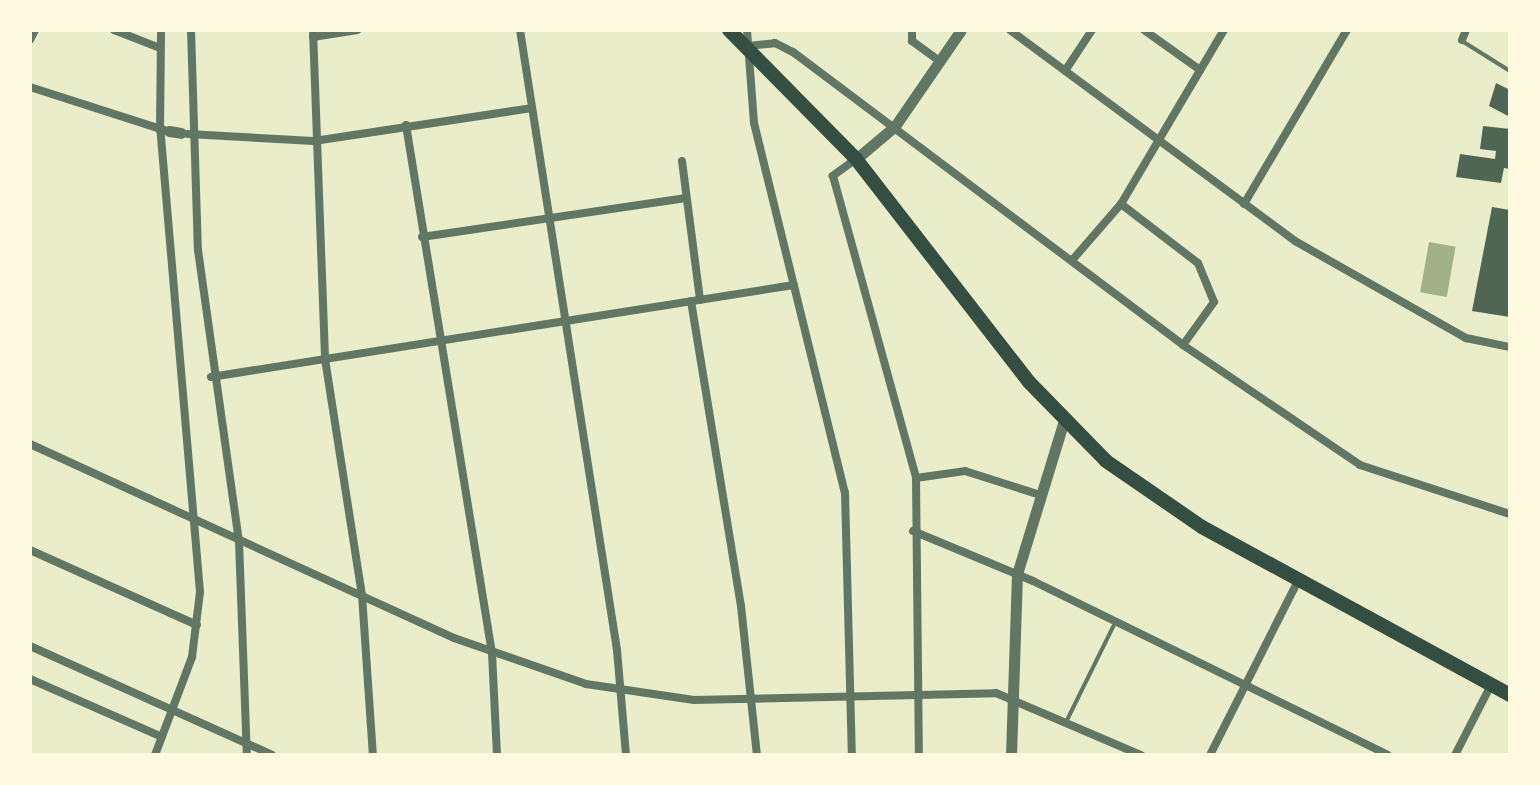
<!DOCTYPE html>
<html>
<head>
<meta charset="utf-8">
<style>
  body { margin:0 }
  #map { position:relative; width:1540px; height:785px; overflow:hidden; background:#e9edc9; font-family:Ubuntu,sans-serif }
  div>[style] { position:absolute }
  .water>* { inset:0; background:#a3b18a; transform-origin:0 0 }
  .building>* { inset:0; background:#4f6655 }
  .service>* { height:4px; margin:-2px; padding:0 2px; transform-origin:2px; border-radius:2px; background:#617663 }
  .minor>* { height:8px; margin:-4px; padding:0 4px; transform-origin:4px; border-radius:4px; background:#617663 }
  .tertiary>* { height:11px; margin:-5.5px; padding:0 5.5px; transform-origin:5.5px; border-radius:5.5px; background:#617663 }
  .trunk>* { height:14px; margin:-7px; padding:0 7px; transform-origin:7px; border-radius:7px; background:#344e41 }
  span { translate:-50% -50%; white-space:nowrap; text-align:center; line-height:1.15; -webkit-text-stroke:7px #fefae0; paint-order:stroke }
  .frame { position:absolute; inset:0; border:32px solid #fefae0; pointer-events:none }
</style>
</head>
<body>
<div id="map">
  <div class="water">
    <i style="left:1429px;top:242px;width:27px;height:51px;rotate:10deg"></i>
  </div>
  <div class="building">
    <i style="clip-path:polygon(1496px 83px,1510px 90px,1510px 117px,1489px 106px)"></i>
    <i style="clip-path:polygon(1483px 126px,1510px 129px,1510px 169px,1504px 168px,1501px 183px,1456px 177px,1460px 154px,1495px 159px,1496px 151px,1480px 149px)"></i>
    <i style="clip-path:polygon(1492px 207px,1510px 210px,1510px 317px,1472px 311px)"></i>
  </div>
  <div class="service">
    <i style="left:1462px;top:41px;width:57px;rotate:32deg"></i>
    <i style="left:1067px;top:720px;width:108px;rotate:-63.7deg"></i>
  </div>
  <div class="minor">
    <i style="left:114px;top:30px;width:49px;rotate:21.4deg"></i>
    <i style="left:191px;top:30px;width:220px;rotate:88.2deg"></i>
    <i style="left:198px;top:250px;width:294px;rotate:82deg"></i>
    <i style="left:239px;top:541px;width:214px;rotate:87.9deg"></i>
    <i style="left:313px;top:30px;width:329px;rotate:87.9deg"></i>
    <i style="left:325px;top:359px;width:239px;rotate:81.1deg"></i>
    <i style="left:362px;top:595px;width:160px;rotate:86.1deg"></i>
    <i style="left:520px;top:30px;width:628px;rotate:81.11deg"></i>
    <i style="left:617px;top:650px;width:105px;rotate:85.1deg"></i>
    <i style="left:747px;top:30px;width:93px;rotate:85.7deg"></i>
    <i style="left:754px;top:123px;width:381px;rotate:76.2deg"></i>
    <i style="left:845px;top:493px;width:262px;rotate:88.5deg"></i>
    <i style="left:912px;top:30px;width:11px;rotate:90deg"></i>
    <i style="left:912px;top:41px;width:34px;rotate:36deg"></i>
    <i style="left:1010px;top:30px;width:355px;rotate:36.5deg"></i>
    <i style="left:1295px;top:241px;width:197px;rotate:29.6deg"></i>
    <i style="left:1466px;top:338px;width:45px;rotate:11.6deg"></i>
    <i style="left:1144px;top:30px;width:69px;rotate:35.5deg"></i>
    <i style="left:313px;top:37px;width:45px;rotate:-9deg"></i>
    <i style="left:30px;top:40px;width:11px;rotate:-63deg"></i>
    <i style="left:1462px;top:40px;width:11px;rotate:-68deg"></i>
    <i style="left:748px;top:46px;width:27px;rotate:-6deg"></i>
    <i style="left:775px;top:43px;width:20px;rotate:27deg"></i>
    <i style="left:793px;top:52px;width:488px;rotate:36.9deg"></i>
    <i style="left:1183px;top:345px;width:214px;rotate:34.1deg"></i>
    <i style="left:1360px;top:465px;width:158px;rotate:18.1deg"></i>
    <i style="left:1065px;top:71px;width:49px;rotate:-56.6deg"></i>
    <i style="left:30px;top:87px;width:141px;rotate:17.8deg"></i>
    <i style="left:406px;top:125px;width:535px;rotate:80.75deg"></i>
    <i style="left:492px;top:653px;width:102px;rotate:87.2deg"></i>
    <i style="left:188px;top:134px;width:126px;rotate:3.2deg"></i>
    <i style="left:314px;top:141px;width:220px;rotate:-8.6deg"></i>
    <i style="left:856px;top:159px;width:29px;rotate:144deg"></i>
    <i style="left:833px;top:176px;width:313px;rotate:74.6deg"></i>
    <i style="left:916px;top:478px;width:277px;rotate:89.4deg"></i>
    <i style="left:682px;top:161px;width:140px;rotate:82.6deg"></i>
    <i style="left:1121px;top:204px;width:97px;rotate:37.5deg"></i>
    <i style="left:1198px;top:263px;width:42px;rotate:67.7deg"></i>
    <i style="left:1214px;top:302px;width:53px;rotate:125.8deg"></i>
    <i style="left:1244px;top:204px;width:202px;rotate:-59.4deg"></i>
    <i style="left:422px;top:237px;width:267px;rotate:-8.4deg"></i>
    <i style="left:1074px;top:258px;width:72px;rotate:-49deg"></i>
    <i style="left:1121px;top:204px;width:202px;rotate:-59.4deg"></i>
    <i style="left:691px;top:301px;width:309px;rotate:80.7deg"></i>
    <i style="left:741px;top:606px;width:150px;rotate:83.9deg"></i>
    <i style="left:211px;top:377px;width:590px;rotate:-8.97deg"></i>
    <i style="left:30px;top:444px;width:466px;rotate:24.6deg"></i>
    <i style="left:454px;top:638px;width:140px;rotate:19.2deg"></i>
    <i style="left:586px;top:684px;width:109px;rotate:8.4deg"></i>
    <i style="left:694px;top:700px;width:302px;rotate:-1.3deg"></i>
    <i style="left:996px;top:693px;width:158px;rotate:23.2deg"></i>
    <i style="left:916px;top:478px;width:49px;rotate:-8.1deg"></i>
    <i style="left:965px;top:471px;width:79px;rotate:17.7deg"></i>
    <i style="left:913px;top:531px;width:130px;rotate:22.6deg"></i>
    <i style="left:1033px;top:581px;width:395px;rotate:26.1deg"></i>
    <i style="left:30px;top:550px;width:183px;rotate:24.2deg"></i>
    <i style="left:30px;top:646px;width:265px;rotate:24.2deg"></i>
    <i style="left:30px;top:679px;width:144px;rotate:23.7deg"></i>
    <i style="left:155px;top:755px;width:105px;rotate:-69.3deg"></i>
    <i style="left:192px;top:657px;width:65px;rotate:-83deg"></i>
    <i style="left:200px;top:592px;width:464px;rotate:-94.9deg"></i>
    <i style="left:160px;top:130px;width:100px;rotate:-89.4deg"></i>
    <i style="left:1210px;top:755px;width:195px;rotate:-63.2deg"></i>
    <i style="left:1455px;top:755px;width:79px;rotate:-62.8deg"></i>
  </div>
  <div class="tertiary">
    <i style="left:169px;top:131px;width:12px;rotate:9deg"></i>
    <i style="left:856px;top:159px;width:51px;rotate:-40.2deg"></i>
    <i style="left:895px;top:126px;width:116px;rotate:-55.5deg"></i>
    <i style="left:1011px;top:755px;width:181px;rotate:-88.1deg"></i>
    <i style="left:1017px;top:574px;width:161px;rotate:-73deg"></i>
  </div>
  <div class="trunk">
    <i style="left:729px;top:30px;width:181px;rotate:45.4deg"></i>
    <i style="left:856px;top:159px;width:282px;rotate:52.2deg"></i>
    <i style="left:1029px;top:382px;width:110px;rotate:45.7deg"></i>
    <i style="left:1106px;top:461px;width:116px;rotate:34.5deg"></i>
    <i style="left:1202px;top:527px;width:351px;rotate:28.6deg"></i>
  </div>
  <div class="frame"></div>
</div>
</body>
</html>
